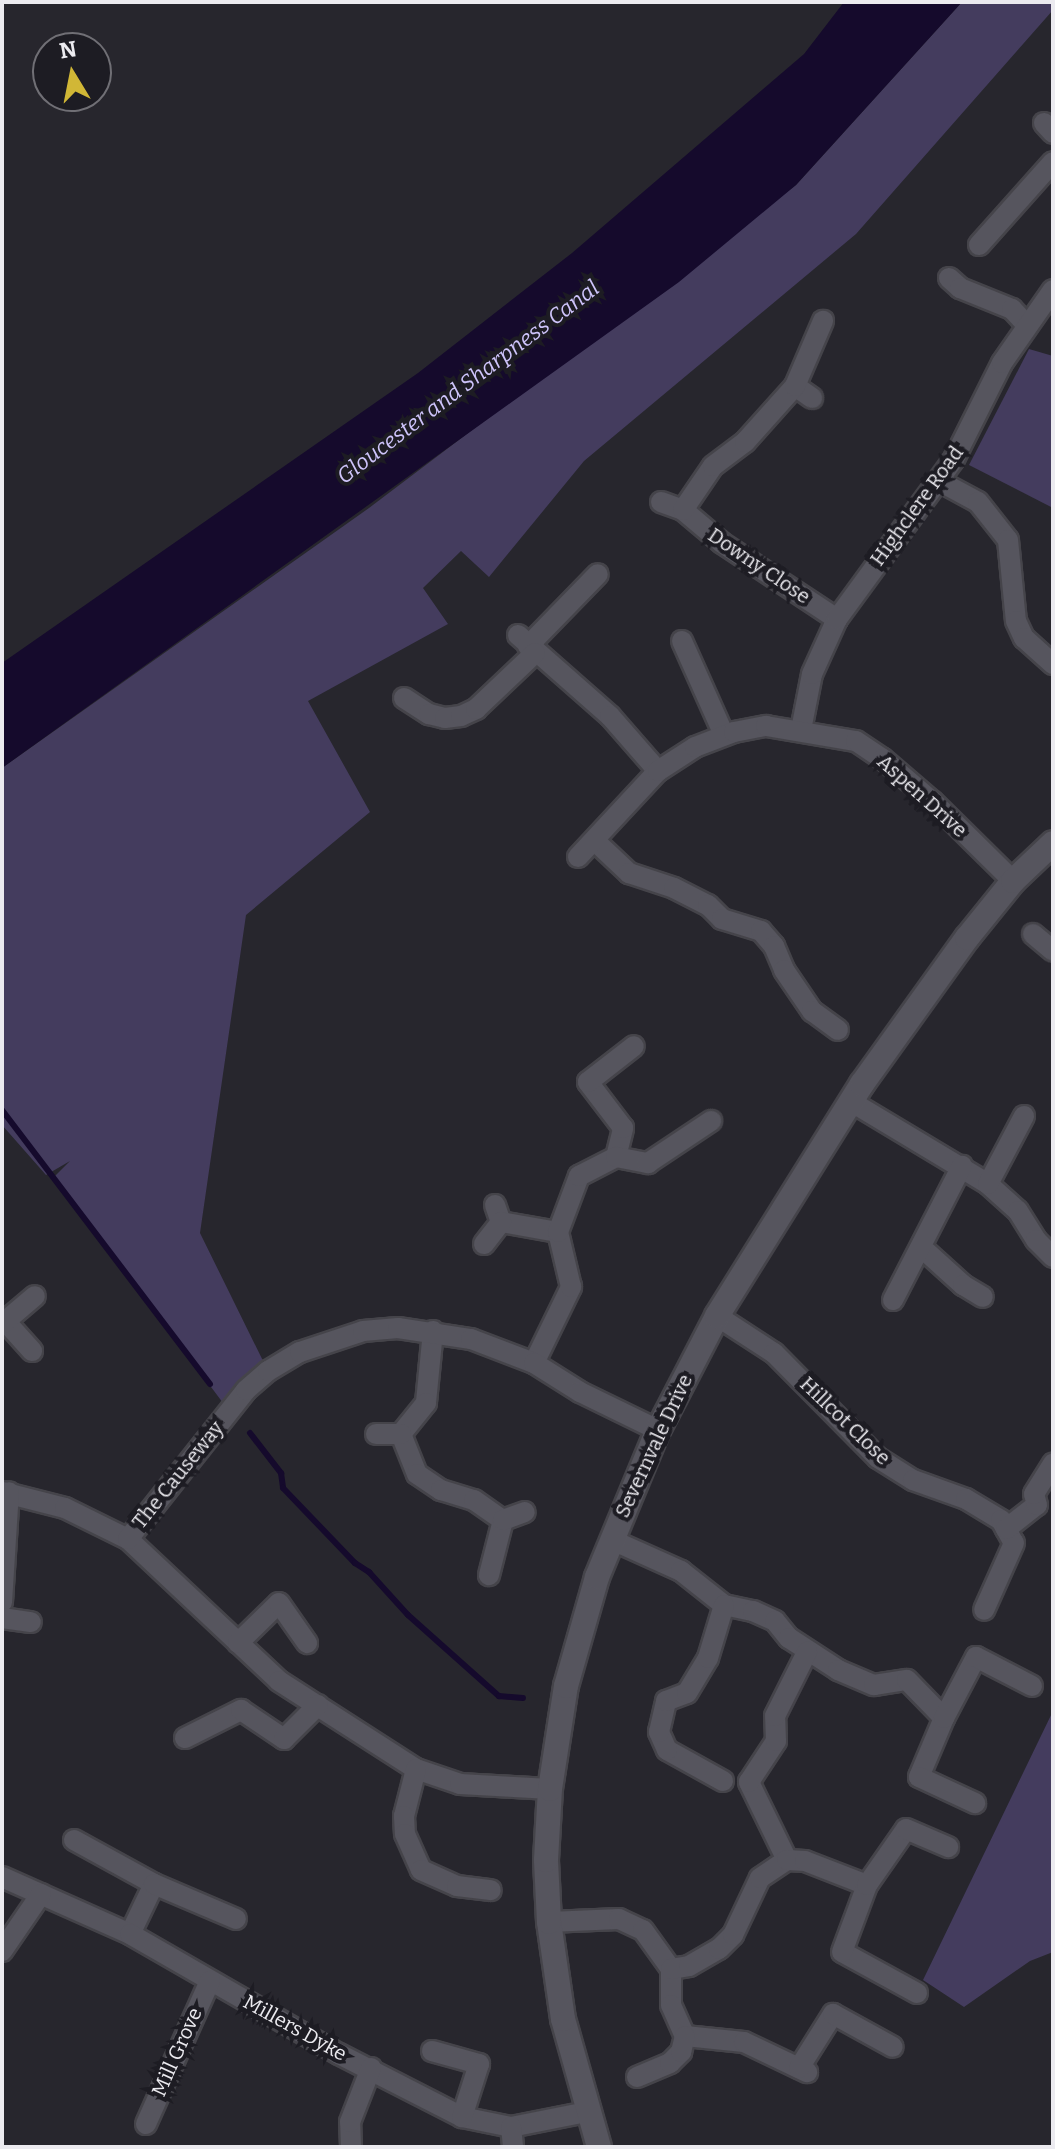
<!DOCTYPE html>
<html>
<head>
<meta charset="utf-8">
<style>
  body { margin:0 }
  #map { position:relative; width:1055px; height:2149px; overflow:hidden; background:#27262d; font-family:Bitter,serif }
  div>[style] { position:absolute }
  .green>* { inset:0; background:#443c5e }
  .water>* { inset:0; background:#150a2c }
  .stream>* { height:6px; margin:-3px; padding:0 3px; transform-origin:3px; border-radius:3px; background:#150a2c }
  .roads { filter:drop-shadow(2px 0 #45444a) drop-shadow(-2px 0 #45444a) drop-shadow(0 2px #45444a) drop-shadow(0 -2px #45444a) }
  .street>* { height:20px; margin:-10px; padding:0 10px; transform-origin:10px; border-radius:10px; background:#56555e }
  .secondary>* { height:24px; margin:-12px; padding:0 12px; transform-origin:12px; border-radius:12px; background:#56555e }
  span { translate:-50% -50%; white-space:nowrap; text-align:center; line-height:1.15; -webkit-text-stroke:8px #1d1c23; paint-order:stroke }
  .street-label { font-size:20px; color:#ecebf0 }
  .water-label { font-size:22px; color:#cec4fa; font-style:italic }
  .frame { position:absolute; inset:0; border:4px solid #ecebf0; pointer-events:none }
  .north { position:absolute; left:32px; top:32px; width:80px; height:80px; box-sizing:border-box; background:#1d1c23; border:2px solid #706f75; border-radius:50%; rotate:350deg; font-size:22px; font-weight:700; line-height:32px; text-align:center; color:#ecebf0 }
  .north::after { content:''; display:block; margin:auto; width:28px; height:36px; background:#d1b736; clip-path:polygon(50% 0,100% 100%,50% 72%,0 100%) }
</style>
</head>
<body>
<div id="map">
  <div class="green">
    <i style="clip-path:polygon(962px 2px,1053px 2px,1053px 10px,856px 234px,584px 461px,489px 577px,461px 551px,423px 588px,448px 624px,308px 701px,370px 812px,246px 915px,200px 1233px,268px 1371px,229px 1411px,54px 1177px,70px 1161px,46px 1175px,2px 1125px,2px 768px,369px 508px,796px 185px)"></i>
    <i style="clip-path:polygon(1029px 349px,1053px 356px,1053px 508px,969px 465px)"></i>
    <i style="clip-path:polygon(1053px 1711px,1053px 1952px,1030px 1961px,964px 2007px,923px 1980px)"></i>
  </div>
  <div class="water">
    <i style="clip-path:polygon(844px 2px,962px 2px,796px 185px,679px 282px,2px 768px,2px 663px,418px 373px,572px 253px,804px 54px)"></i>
  </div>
  <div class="stream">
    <i style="left:2px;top:1110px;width:344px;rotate:52.8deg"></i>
    <i style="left:250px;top:1433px;width:51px;rotate:52.2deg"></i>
    <i style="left:281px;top:1473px;width:15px;rotate:82deg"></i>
    <i style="left:283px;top:1488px;width:104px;rotate:46.2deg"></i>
    <i style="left:355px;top:1563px;width:17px;rotate:33deg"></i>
    <i style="left:369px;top:1572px;width:58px;rotate:47.8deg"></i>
    <i style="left:408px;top:1615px;width:122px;rotate:41.7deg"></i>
    <i style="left:499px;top:1696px;width:24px;rotate:5deg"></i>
  </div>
  <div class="roads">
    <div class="street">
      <i style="left:1044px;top:123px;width:13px;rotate:48deg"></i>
      <i style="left:979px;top:245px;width:111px;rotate:-48.3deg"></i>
      <i style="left:949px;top:278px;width:15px;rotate:42deg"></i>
      <i style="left:960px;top:288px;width:56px;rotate:22deg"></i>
      <i style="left:1012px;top:309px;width:21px;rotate:47deg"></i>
      <i style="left:795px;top:386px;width:21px;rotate:35deg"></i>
      <i style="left:939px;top:481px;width:44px;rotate:28.3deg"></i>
      <i style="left:978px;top:502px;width:48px;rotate:51.7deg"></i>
      <i style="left:1008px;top:540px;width:81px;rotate:84.4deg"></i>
      <i style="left:1016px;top:621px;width:19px;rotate:65deg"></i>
      <i style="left:1024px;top:638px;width:39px;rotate:42deg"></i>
      <i style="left:661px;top:502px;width:23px;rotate:20deg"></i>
      <i style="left:683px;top:510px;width:51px;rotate:40.2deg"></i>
      <i style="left:722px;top:543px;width:138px;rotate:33.5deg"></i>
      <i style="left:683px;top:510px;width:53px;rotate:-55.7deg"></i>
      <i style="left:713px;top:466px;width:40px;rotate:-37deg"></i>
      <i style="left:745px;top:442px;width:75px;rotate:-48.2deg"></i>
      <i style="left:795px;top:386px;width:71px;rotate:-66.7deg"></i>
      <i style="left:518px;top:635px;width:123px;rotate:41.4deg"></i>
      <i style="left:610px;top:716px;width:73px;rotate:48.9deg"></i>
      <i style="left:682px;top:641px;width:103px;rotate:65.9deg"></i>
      <i style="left:528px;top:646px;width:100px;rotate:-45.8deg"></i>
      <i style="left:404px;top:698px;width:30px;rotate:33deg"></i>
      <i style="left:429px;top:714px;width:16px;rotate:14deg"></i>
      <i style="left:445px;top:718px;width:16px;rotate:-7deg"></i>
      <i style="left:461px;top:716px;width:17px;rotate:-25deg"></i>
      <i style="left:476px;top:709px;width:81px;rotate:-43.5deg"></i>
      <i style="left:801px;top:730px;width:57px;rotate:-78.9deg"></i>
      <i style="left:812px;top:674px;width:60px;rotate:-65.6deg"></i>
      <i style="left:837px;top:619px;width:198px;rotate:-53.8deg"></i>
      <i style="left:954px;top:459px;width:107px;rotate:-63.4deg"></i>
      <i style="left:1002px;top:363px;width:89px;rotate:-55.1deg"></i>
      <i style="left:595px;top:841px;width:47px;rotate:43.3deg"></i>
      <i style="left:629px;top:873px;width:47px;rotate:18.4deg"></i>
      <i style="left:674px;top:888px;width:38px;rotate:27deg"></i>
      <i style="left:708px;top:905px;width:20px;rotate:45deg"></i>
      <i style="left:722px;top:919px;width:41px;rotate:17.1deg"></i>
      <i style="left:761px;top:931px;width:20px;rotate:49deg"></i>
      <i style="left:774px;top:946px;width:26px;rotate:67deg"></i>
      <i style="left:784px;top:970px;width:50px;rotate:55.7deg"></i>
      <i style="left:812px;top:1011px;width:32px;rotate:36deg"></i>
      <i style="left:578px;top:857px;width:117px;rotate:-47.1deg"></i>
      <i style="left:658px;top:771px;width:44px;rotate:-33deg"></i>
      <i style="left:695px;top:747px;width:42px;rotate:-21deg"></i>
      <i style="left:734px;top:732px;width:33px;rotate:-11deg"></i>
      <i style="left:766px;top:726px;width:91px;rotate:9.5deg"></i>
      <i style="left:856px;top:741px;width:32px;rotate:34deg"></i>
      <i style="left:883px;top:759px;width:66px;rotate:40.7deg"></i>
      <i style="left:933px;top:802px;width:112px;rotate:44.6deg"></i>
      <i style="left:1033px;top:934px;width:26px;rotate:40deg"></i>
      <i style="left:850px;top:1101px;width:161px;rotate:31deg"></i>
      <i style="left:988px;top:1184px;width:40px;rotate:42deg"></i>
      <i style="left:1018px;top:1211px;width:34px;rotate:58deg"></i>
      <i style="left:1036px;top:1240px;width:24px;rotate:45deg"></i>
      <i style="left:616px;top:1157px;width:30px;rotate:-76deg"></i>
      <i style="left:623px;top:1128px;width:58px;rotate:-127.3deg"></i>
      <i style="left:588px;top:1082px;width:58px;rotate:-38deg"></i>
      <i style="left:988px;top:1184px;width:77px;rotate:-62.1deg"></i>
      <i style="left:495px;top:1205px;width:18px;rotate:71deg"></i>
      <i style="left:501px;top:1222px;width:58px;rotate:10deg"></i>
      <i style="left:484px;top:1244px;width:28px;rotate:-52deg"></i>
      <i style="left:921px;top:1247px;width:57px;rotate:42.1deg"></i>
      <i style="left:963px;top:1285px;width:23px;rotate:31deg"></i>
      <i style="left:893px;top:1300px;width:151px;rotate:-62.8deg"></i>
      <i style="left:717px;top:1316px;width:68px;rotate:33deg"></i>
      <i style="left:774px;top:1353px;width:148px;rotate:45.3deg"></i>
      <i style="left:878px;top:1458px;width:41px;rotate:32.2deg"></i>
      <i style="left:913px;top:1480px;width:56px;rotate:19.7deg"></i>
      <i style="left:966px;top:1499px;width:41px;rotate:31deg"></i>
      <i style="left:1001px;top:1520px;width:26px;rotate:61deg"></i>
      <i style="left:1014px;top:1543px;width:73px;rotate:114.1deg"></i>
      <i style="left:6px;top:1322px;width:39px;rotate:48deg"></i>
      <i style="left:2px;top:1324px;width:43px;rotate:-40.3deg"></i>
      <i style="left:433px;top:1331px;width:72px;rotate:95.6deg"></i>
      <i style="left:426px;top:1403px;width:40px;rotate:129deg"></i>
      <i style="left:401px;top:1434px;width:43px;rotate:68.2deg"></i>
      <i style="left:417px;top:1474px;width:29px;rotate:34deg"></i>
      <i style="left:441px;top:1490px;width:34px;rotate:17deg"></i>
      <i style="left:474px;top:1500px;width:35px;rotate:35deg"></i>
      <i style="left:503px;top:1520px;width:57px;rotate:104.3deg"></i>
      <i style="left:534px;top:1363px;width:85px;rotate:-64deg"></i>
      <i style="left:571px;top:1287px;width:57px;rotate:-103.3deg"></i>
      <i style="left:558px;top:1232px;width:60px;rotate:-69.4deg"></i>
      <i style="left:579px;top:1176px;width:42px;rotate:-27.2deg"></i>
      <i style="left:616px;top:1157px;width:33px;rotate:11deg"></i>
      <i style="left:648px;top:1163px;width:76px;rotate:-33.7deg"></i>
      <i style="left:376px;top:1434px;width:25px"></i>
      <i style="left:2px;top:1492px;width:65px;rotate:14.3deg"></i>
      <i style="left:65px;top:1508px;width:70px;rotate:26.2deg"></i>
      <i style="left:128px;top:1539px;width:207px;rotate:43.2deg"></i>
      <i style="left:279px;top:1681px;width:163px;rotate:32.7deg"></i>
      <i style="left:416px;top:1769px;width:46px;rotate:18.8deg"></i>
      <i style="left:460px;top:1784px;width:90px;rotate:3.2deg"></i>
      <i style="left:503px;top:1520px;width:23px;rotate:-20deg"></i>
      <i style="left:1006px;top:1529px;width:39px;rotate:-38deg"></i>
      <i style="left:1037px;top:1505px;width:11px;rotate:-105deg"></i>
      <i style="left:1034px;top:1494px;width:36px;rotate:-58deg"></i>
      <i style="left:128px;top:1539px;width:190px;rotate:-51.6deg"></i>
      <i style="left:246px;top:1390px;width:29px;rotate:-41deg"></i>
      <i style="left:268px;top:1371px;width:37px;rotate:-31deg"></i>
      <i style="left:300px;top:1352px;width:66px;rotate:-18.4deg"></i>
      <i style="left:363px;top:1331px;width:35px;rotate:-5deg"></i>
      <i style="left:398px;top:1328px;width:74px;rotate:8.6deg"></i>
      <i style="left:471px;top:1339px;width:67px;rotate:20.9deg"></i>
      <i style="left:534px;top:1363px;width:54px;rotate:32.2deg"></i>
      <i style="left:580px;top:1392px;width:87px;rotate:26deg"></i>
      <i style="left:612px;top:1540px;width:76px;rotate:24.2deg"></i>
      <i style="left:681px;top:1571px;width:55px;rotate:38.3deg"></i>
      <i style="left:724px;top:1605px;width:30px;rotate:12deg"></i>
      <i style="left:753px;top:1611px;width:24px;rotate:24deg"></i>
      <i style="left:775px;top:1621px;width:22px;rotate:51deg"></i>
      <i style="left:789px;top:1638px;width:59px;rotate:33.1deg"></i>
      <i style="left:838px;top:1670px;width:39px;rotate:23deg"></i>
      <i style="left:874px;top:1685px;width:33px;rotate:-9deg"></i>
      <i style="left:907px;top:1680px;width:53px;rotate:45.8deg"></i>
      <i style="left:944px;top:1718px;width:64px;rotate:113deg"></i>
      <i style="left:919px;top:1777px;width:62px;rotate:24.9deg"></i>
      <i style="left:2px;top:1602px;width:110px;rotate:-86.4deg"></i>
      <i style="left:2px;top:1618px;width:29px;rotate:8deg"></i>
      <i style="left:238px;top:1643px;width:57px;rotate:-44.3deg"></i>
      <i style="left:279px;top:1603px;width:49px;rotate:55deg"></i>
      <i style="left:944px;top:1718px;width:69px;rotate:-62.3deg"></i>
      <i style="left:976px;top:1657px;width:63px;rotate:27.4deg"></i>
      <i style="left:185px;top:1738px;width:63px;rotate:-26.6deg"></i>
      <i style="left:241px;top:1710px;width:52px;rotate:34deg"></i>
      <i style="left:284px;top:1739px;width:48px;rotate:-45deg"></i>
      <i style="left:416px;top:1769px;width:49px;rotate:104.3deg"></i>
      <i style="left:404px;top:1816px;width:18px;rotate:87deg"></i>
      <i style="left:405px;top:1834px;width:39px;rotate:66deg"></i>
      <i style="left:421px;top:1870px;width:39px;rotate:24deg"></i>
      <i style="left:457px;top:1886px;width:34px;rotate:7deg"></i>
      <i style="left:723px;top:1781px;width:64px;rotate:-151deg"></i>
      <i style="left:667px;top:1750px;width:20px;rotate:-114deg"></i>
      <i style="left:659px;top:1732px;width:32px;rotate:-77deg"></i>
      <i style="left:666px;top:1701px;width:22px;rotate:-21deg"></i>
      <i style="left:687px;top:1693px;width:41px;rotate:-59deg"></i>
      <i style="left:708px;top:1658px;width:55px;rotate:-73.2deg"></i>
      <i style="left:74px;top:1840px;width:91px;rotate:28.8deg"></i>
      <i style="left:154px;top:1884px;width:55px;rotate:115.6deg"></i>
      <i style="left:787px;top:1860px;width:87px;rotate:-116deg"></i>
      <i style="left:749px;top:1782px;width:49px;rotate:-56.6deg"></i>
      <i style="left:776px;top:1741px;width:25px;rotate:-92deg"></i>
      <i style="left:775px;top:1716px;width:72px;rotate:-63.4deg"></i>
      <i style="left:2px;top:1877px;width:140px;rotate:24deg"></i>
      <i style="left:130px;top:1934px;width:241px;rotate:29.9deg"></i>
      <i style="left:339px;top:2054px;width:138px;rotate:27.1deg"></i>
      <i style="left:462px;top:2117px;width:50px;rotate:11.5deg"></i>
      <i style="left:511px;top:2127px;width:77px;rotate:-11.2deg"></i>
      <i style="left:154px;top:1884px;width:89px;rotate:23.1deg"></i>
      <i style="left:549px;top:1922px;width:70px;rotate:-2.5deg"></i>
      <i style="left:619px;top:1919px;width:26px;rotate:25deg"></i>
      <i style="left:643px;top:1930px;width:48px;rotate:54.3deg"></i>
      <i style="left:671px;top:1969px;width:36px;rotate:90deg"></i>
      <i style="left:671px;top:2005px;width:34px;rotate:66deg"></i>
      <i style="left:685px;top:2036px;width:59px;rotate:5.8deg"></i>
      <i style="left:744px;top:2042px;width:70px;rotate:25.5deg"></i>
      <i style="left:2px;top:1951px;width:69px;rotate:-55.6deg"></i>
      <i style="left:671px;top:1969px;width:18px;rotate:-9deg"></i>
      <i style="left:689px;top:1966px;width:34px;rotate:-30deg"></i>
      <i style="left:719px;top:1949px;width:20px;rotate:-45deg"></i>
      <i style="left:733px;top:1935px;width:63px;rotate:-64.7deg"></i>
      <i style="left:760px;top:1878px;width:32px;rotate:-34deg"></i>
      <i style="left:787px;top:1860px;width:18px;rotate:3deg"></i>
      <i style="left:805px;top:1861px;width:66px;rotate:21.2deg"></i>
      <i style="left:917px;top:1993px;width:85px;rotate:-151.3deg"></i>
      <i style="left:842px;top:1952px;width:72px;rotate:-69.5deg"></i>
      <i style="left:867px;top:1885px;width:68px;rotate:-55.1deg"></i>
      <i style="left:906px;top:1829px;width:46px;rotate:23.2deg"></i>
      <i style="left:432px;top:2051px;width:49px;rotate:15.5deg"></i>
      <i style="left:479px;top:2064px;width:56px;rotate:107.8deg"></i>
      <i style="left:799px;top:2068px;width:64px;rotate:-57.8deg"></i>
      <i style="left:833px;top:2014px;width:68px;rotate:28.8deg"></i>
      <i style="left:637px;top:2077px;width:36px;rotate:-23deg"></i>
      <i style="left:670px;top:2063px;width:16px;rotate:-45deg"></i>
      <i style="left:681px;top:2052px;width:16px;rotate:-76deg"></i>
      <i style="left:146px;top:2124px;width:157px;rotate:-65.9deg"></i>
      <i style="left:511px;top:2127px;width:20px;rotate:84deg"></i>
      <i style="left:351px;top:2147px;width:25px;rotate:-92deg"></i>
      <i style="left:350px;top:2122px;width:58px;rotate:-68.7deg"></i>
    </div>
    <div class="secondary">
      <i style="left:599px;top:2147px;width:133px;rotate:-105.7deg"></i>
      <i style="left:563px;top:2019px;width:98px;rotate:-98.2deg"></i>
      <i style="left:549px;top:1922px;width:62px;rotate:-92.8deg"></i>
      <i style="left:546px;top:1860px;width:71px;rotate:-86.8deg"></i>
      <i style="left:550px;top:1789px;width:104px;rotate:-81.2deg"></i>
      <i style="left:566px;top:1686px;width:113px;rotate:-74.1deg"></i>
      <i style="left:597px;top:1577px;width:159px;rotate:-67.5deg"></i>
      <i style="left:658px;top:1430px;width:128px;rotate:-62.6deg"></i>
      <i style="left:717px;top:1316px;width:274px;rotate:-58deg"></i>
      <i style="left:862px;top:1084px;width:180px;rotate:-54.3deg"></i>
      <i style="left:967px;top:938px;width:73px;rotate:-51.1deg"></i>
      <i style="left:1013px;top:881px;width:55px;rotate:-43.5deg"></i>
    </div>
  </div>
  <div class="street-label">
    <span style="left:917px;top:506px;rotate:-54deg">Highclere Road</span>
    <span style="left:759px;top:566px;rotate:34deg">Downy Close</span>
    <span style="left:922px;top:796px;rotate:42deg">Aspen Drive</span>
    <span style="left:845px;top:1421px;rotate:44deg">Hillcot Close</span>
    <span style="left:654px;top:1446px;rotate:-65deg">Severnvale Drive</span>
    <span style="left:178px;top:1475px;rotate:-51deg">The Causeway</span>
    <span style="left:295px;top:2028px;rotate:29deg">Millers Dyke</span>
    <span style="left:177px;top:2052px;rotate:-66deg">Mill Grove</span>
  </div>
  <div class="water-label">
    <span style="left:468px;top:382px;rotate:-37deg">Gloucester and Sharpness Canal</span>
  </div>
  <div class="frame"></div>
  <div class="north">N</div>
</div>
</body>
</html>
